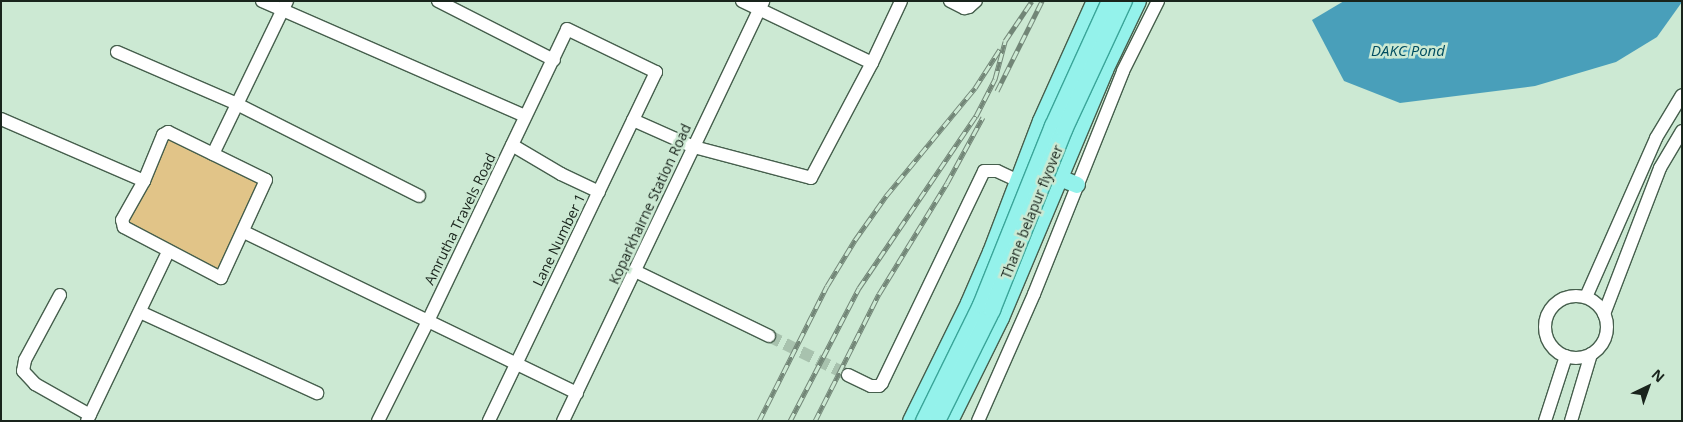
<!DOCTYPE html>
<html>
<head>
<meta charset="utf-8">
<style>
  body { margin:0 }
  #map { position:relative; width:1683px; height:422px; overflow:hidden; background:#cce9d3; font-family:"Open Sans",sans-serif }
  div>[style] { position:absolute }
  .green>* { inset:0; background:#e1c488; transform-origin:0 0 }
  .water>* { inset:0; background:#499fba }
  .minor-tunnel>* { height:12px; margin-top:-6px; transform-origin:0; background:repeating-linear-gradient(90deg,#a8c2ae 0 12px,transparent 0 18px) }
  .roads { filter:drop-shadow(1px 0 #465f4d) drop-shadow(-1px 0 #465f4d) drop-shadow(0 1px #465f4d) drop-shadow(0 -1px #465f4d) }
  .minor>* { height:12px; margin:-6px; padding:0 6px; transform-origin:6px; border-radius:6px; background:#fff }
  .minor>.ring { margin:-6px; padding:0; box-sizing:content-box; background:none; border:12px solid #fff; border-radius:50% }
  .major>* { height:16px; margin:-8px; padding:0 8px; transform-origin:8px; border-radius:8px; background:#94f2eb }
  .rail>* { height:5px; margin-top:-2.5px; transform-origin:0; background:repeating-linear-gradient(90deg,#cce9d3 0 9px,#728677 0 18px); box-sizing:border-box; border-block:1px solid #728677 }
  .bridges { filter:drop-shadow(1px 0 #3aa599) drop-shadow(-1px 0 #3aa599) drop-shadow(0 1px #3aa599) drop-shadow(0 -1px #3aa599) }
  .major-bridge>* { height:16px; margin:-8px; padding:0 8px; transform-origin:8px; border-radius:8px; background:#94f2eb }
  span { translate:-50% -50%; white-space:nowrap; text-align:center; line-height:1.15; -webkit-text-stroke:5px #cce9d3; paint-order:stroke }
  .street-label { font-size:14px; color:#19241c }
  .water-label { font-size:15px; color:#004d60; font-style:italic }
  .frame { position:absolute; inset:0; border:2px solid #19241c; pointer-events:none }
  .north { position:absolute; left:1623px; top:362px; width:50px; height:50px; -webkit-text-stroke:4px #cce9d3; paint-order:stroke; rotate:42deg; font-size:14px; font-weight:700; line-height:20px; text-align:center; color:#19241c }
  .north::after { content:''; display:block; margin:auto; width:18px; height:22px; background:#19241c; clip-path:polygon(50% 0,100% 100%,50% 72%,0 100%) }
</style>
</head>
<body>
<div id="map">
  <div class="green">
    <i style="left:160px;top:134px;width:114px;height:98px;rotate:26deg"></i>
  </div>
  <div class="water">
    <i style="clip-path:polygon(1344px 1px,1682px 1px,1682px 2px,1657px 37px,1616px 62px,1535px 86px,1400px 103px,1344px 81px,1312px 20px)"></i>
  </div>
  <div class="minor-tunnel">
    <i style="left:769px;top:336px;width:88px;rotate:26.3deg"></i>
  </div>
  <div class="roads">
    <div class="minor">
      <i style="left:262px;top:1px;width:287px;rotate:23.6deg"></i>
      <i style="left:438px;top:1px;width:130px;rotate:27deg"></i>
      <i style="left:742px;top:1px;width:144px;rotate:25.5deg"></i>
      <i style="left:872px;top:63px;width:68px;rotate:-64.9deg"></i>
      <i style="left:950px;top:1px;width:16px;rotate:27deg"></i>
      <i style="left:964px;top:8px;width:5px;rotate:-11deg"></i>
      <i style="left:969px;top:7px;width:9px;rotate:-41deg"></i>
      <i style="left:117px;top:52px;width:131px;rotate:23.4deg"></i>
      <i style="left:237px;top:104px;width:204px;rotate:26.8deg"></i>
      <i style="left:1px;top:119px;width:156px;rotate:23.4deg"></i>
      <i style="left:633px;top:120px;width:67px;rotate:23.9deg"></i>
      <i style="left:694px;top:147px;width:121px;rotate:14.8deg"></i>
      <i style="left:811px;top:178px;width:130px;rotate:-62.1deg"></i>
      <i style="left:168px;top:132px;width:109px;rotate:26.1deg"></i>
      <i style="left:266px;top:180px;width:108px;rotate:114.7deg"></i>
      <i style="left:221px;top:278px;width:110px;rotate:-152.3deg"></i>
      <i style="left:124px;top:227px;width:7px;rotate:-106deg"></i>
      <i style="left:122px;top:220px;width:45px;rotate:-60.6deg"></i>
      <i style="left:144px;top:181px;width:50px;rotate:-67.6deg"></i>
      <i style="left:163px;top:135px;width:6px;rotate:-31deg"></i>
      <i style="left:512px;top:145px;width:57px;rotate:30.6deg"></i>
      <i style="left:561px;top:174px;width:42px;rotate:25.3deg"></i>
      <i style="left:213px;top:154px;width:170px;rotate:-64.2deg"></i>
      <i style="left:244px;top:232px;width:370px;rotate:25.8deg"></i>
      <i style="left:635px;top:271px;width:149px;rotate:25.9deg"></i>
      <i style="left:60px;top:295px;width:74px;rotate:118.3deg"></i>
      <i style="left:25px;top:360px;width:11px;rotate:100deg"></i>
      <i style="left:23px;top:371px;width:18px;rotate:47deg"></i>
      <i style="left:35px;top:384px;width:63px;rotate:29.4deg"></i>
      <i class="ring" style="left:1545px;top:296px;width:50px;height:50px"></i>
      <i style="left:1586px;top:297px;width:174px;rotate:-66.2deg"></i>
      <i style="left:1656px;top:138px;width:50px;rotate:-58.8deg"></i>
      <i style="left:140px;top:312px;width:195px;rotate:24.6deg"></i>
      <i style="left:1604px;top:314px;width:156px;rotate:-69deg"></i>
      <i style="left:1660px;top:168px;width:43px;rotate:-59.3deg"></i>
      <i style="left:848px;top:375px;width:25px;rotate:26deg"></i>
      <i style="left:871px;top:386px;width:8px"></i>
      <i style="left:879px;top:386px;width:4px;rotate:-45deg"></i>
      <i style="left:882px;top:383px;width:235px;rotate:-64.3deg"></i>
      <i style="left:984px;top:171px;width:13px"></i>
      <i style="left:997px;top:171px;width:31px;rotate:25deg"></i>
      <i style="left:87px;top:421px;width:187px;rotate:-64.4deg"></i>
      <i style="left:378px;top:421px;width:112px;rotate:-63.4deg"></i>
      <i style="left:428px;top:321px;width:323px;rotate:-64.5deg"></i>
      <i style="left:567px;top:29px;width:99px;rotate:25.8deg"></i>
      <i style="left:656px;top:72px;width:387px;rotate:115.6deg"></i>
      <i style="left:563px;top:421px;width:465px;rotate:-64.5deg"></i>
      <i style="left:978px;top:421px;width:139px;rotate:-66.2deg"></i>
      <i style="left:1034px;top:294px;width:240px;rotate:-68.2deg"></i>
      <i style="left:1123px;top:71px;width:78px;rotate:-63.4deg"></i>
      <i style="left:1545px;top:421px;width:68px;rotate:-72.1deg"></i>
      <i style="left:1571px;top:421px;width:70px;rotate:-73.4deg"></i>
    </div>
    <div class="major">
      <i style="left:1050px;top:174px;width:29px;rotate:22deg"></i>
      <i style="left:911px;top:421px;width:131px;rotate:-63.8deg"></i>
      <i style="left:969px;top:303px;width:56px;rotate:-66.7deg"></i>
      <i style="left:991px;top:252px;width:140px;rotate:-69.1deg"></i>
      <i style="left:1041px;top:121px;width:132px;rotate:-65.8deg"></i>
      <i style="left:950px;top:421px;width:115px;rotate:-63.7deg"></i>
      <i style="left:1001px;top:318px;width:269px;rotate:-67.2deg"></i>
      <i style="left:1105px;top:70px;width:76px;rotate:-64.4deg"></i>
    </div>
  </div>
  <div class="rail">
    <i style="left:997px;top:91px;width:101px;rotate:-63.4deg"></i>
    <i style="left:759px;top:421px;width:151px;rotate:-63.3deg"></i>
    <i style="left:827px;top:286px;width:54px;rotate:-58.7deg"></i>
    <i style="left:855px;top:240px;width:54px;rotate:-54.8deg"></i>
    <i style="left:886px;top:196px;width:140px;rotate:-50.5deg"></i>
    <i style="left:975px;top:88px;width:46px;rotate:-57.3deg"></i>
    <i style="left:790px;top:421px;width:150px;rotate:-62.6deg"></i>
    <i style="left:859px;top:288px;width:208px;rotate:-55.8deg"></i>
    <i style="left:976px;top:116px;width:42px;rotate:-62.8deg"></i>
    <i style="left:995px;top:79px;width:39px;rotate:-75deg"></i>
    <i style="left:1005px;top:41px;width:48px;rotate:-56deg"></i>
    <i style="left:815px;top:421px;width:142px;rotate:-63.3deg"></i>
    <i style="left:879px;top:294px;width:130px;rotate:-58.5deg"></i>
    <i style="left:947px;top:183px;width:75px;rotate:-61.4deg"></i>
  </div>
  <div class="bridges">
    <div class="major-bridge">
      <i style="left:924px;top:421px;width:129px;rotate:-63.8deg"></i>
      <i style="left:981px;top:305px;width:193px;rotate:-68.1deg"></i>
      <i style="left:1053px;top:126px;width:137px;rotate:-65.5deg"></i>
      <i style="left:937px;top:421px;width:124px;rotate:-63.6deg"></i>
      <i style="left:992px;top:310px;width:194px;rotate:-68.2deg"></i>
      <i style="left:1064px;top:130px;width:142px;rotate:-65.1deg"></i>
    </div>
  </div>
  <div class="street-label">
    <span style="left:650px;top:204px;rotate:-65deg">Koparkhairne Station Road</span>
    <span style="left:1032px;top:212px;rotate:-68deg">Thane belapur flyover</span>
    <span style="left:460px;top:219px;rotate:-64deg">Amrutha Travels Road</span>
    <span style="left:559px;top:240px;rotate:-64deg">Lane Number 1</span>
  </div>
  <div class="water-label">
    <span style="left:1408px;top:51px">DAKC Pond</span>
  </div>
  <div class="frame"></div>
  <div class="north">N</div>
</div>
</body>
</html>
